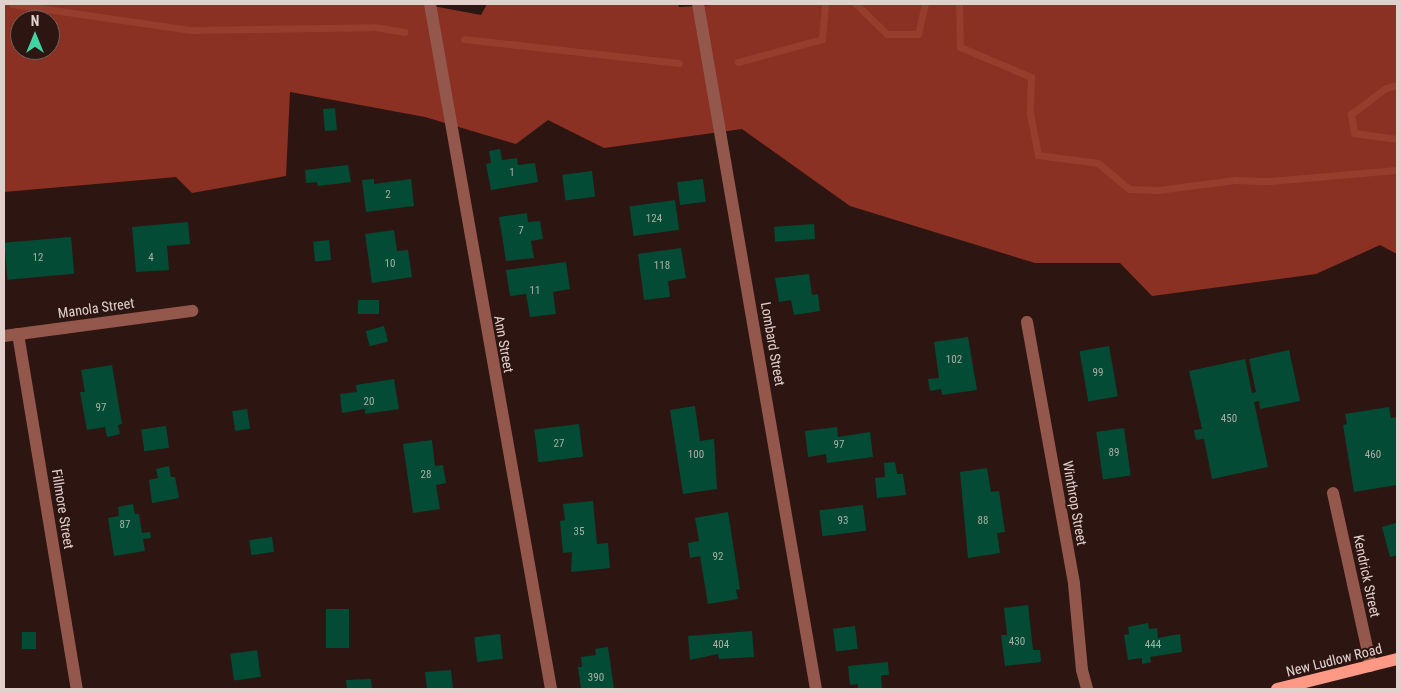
<!DOCTYPE html>
<html>
<head>
<meta charset="utf-8">
<style>
  body { margin:0 }
  #map { position:relative; width:1401px; height:693px; overflow:hidden; background:#2d1612; font-family:"Roboto Condensed",sans-serif }
  div>[style] { position:absolute }
  .forest>* { inset:0; background:#8a3123 }
  .stream>* { height:7px; margin:-3.5px; padding:0 3.5px; transform-origin:3.5px; border-radius:3.5px; background:#973d2d }
  .building>* { inset:0; background:#034b35; transform-origin:0 0 }
  .minor>* { height:12px; margin:-6px; padding:0 6px; transform-origin:6px; border-radius:6px; background:#94574b }
  .major>* { height:12px; margin:-6px; padding:0 6px; transform-origin:6px; border-radius:6px; background:#fe9985 }
  span { translate:-50% -50%; white-space:nowrap; text-align:center; line-height:1.15; -webkit-text-stroke:4px #2d1612; paint-order:stroke }
  .number-label { font-size:11px; color:#aaafa6 }
  .number-label span { -webkit-text-stroke-width:0 }
  .street-label { font-size:14px; color:#e1d0cc }
  .frame { position:absolute; inset:0; border:5px solid #e1d0cc; pointer-events:none }
  .north { position:absolute; left:10px; top:10px; width:50px; height:50px; box-sizing:border-box; background:#2d1612; border:1px solid #75605c; border-radius:50%; rotate:0deg; font-size:14px; font-weight:700; line-height:20px; text-align:center; color:#e1d0cc }
  .north::after { content:''; display:block; margin:auto; width:18px; height:22px; background:#40d4a2; clip-path:polygon(50% 0,100% 100%,50% 72%,0 100%) }
</style>
</head>
<body>
<div id="map">
  <div class="forest">
    <i style="clip-path:polygon(evenodd,4px 4px,422px 4px,481px 15px,487px 4px,678px 4px,679px 7px,728px 4px,1397px 4px,1397px 254px,1380px 245px,1316px 274px,1152px 296px,1120px 263px,1035px 263px,850px 206px,742px 129px,604px 148px,548px 120px,516px 144px,425px 117px,290px 92px,286px 176px,192px 193px,176px 177px,4px 192px,4px 4px,20px 20px,50px 20px,50px 50px,20px 50px,20px 20px)"></i>
  </div>
  <div class="stream">
    <i style="left:12px;top:4px;width:181px;rotate:8.3deg"></i>
    <i style="left:191px;top:30px;width:183px;rotate:-0.9deg"></i>
    <i style="left:374px;top:27px;width:31px;rotate:9deg"></i>
    <i style="left:856px;top:4px;width:43px;rotate:44.1deg"></i>
    <i style="left:887px;top:34px;width:31px"></i>
    <i style="left:918px;top:34px;width:31px;rotate:-77deg"></i>
    <i style="left:959px;top:4px;width:43px;rotate:88.7deg"></i>
    <i style="left:960px;top:47px;width:77px;rotate:22.9deg"></i>
    <i style="left:1031px;top:77px;width:36px;rotate:92deg"></i>
    <i style="left:1030px;top:113px;width:43px;rotate:79.2deg"></i>
    <i style="left:1038px;top:155px;width:61px;rotate:7.6deg"></i>
    <i style="left:1098px;top:163px;width:40px;rotate:40deg"></i>
    <i style="left:1129px;top:189px;width:29px;rotate:2deg"></i>
    <i style="left:1158px;top:190px;width:78px;rotate:-7.4deg"></i>
    <i style="left:1235px;top:180px;width:35px;rotate:2deg"></i>
    <i style="left:1270px;top:181px;width:127px;rotate:-5deg"></i>
    <i style="left:464px;top:39px;width:216px;rotate:6.4deg"></i>
    <i style="left:738px;top:62px;width:87px;rotate:-15.3deg"></i>
    <i style="left:822px;top:39px;width:35px;rotate:-85deg"></i>
    <i style="left:1397px;top:85px;width:11px;rotate:165deg"></i>
    <i style="left:1386px;top:88px;width:44px;rotate:143.4deg"></i>
    <i style="left:1351px;top:114px;width:19px;rotate:81deg"></i>
    <i style="left:1354px;top:133px;width:43px;rotate:7.9deg"></i>
  </div>
  <div class="building">
    <i style="left:335px;top:108px;width:22px;height:12px;rotate:85deg"></i>
    <i style="clip-path:polygon(500px 149px,502px 160px,517px 158px,518px 165px,535px 163px,538px 182px,491px 190px,486px 164px,491px 163px,489px 151px)"></i>
    <i style="clip-path:polygon(348px 165px,351px 182px,318px 186px,317px 182px,306px 183px,305px 170px)"></i>
    <i style="left:592px;top:171px;width:26px;height:30px;rotate:83deg"></i>
    <i style="clip-path:polygon(374px 179px,374px 184px,411px 179px,414px 206px,366px 212px,362px 180px)"></i>
    <i style="left:703px;top:179px;width:23px;height:26px;rotate:83deg"></i>
    <i style="left:675px;top:200px;width:30px;height:46px;rotate:82deg"></i>
    <i style="clip-path:polygon(527px 213px,528px 222px,540px 221px,543px 239px,531px 241px,534px 258px,506px 261px,499px 217px)"></i>
    <i style="clip-path:polygon(188px 222px,190px 244px,167px 246px,169px 270px,136px 272px,132px 227px)"></i>
    <i style="left:814px;top:224px;width:15px;height:40px;rotate:86deg"></i>
    <i style="clip-path:polygon(394px 230px,397px 251px,408px 250px,412px 277px,372px 283px,365px 234px)"></i>
    <i style="left:71px;top:237px;width:37px;height:67px;rotate:85deg"></i>
    <i style="left:329px;top:240px;width:20px;height:16px;rotate:84deg"></i>
    <i style="clip-path:polygon(681px 248px,686px 278px,668px 281px,670px 297px,644px 300px,638px 254px)"></i>
    <i style="clip-path:polygon(566px 262px,570px 289px,553px 292px,556px 314px,530px 317px,526px 294px,510px 296px,506px 270px)"></i>
    <i style="clip-path:polygon(809px 274px,812px 295px,818px 294px,820px 311px,794px 315px,791px 300px,779px 302px,775px 278px)"></i>
    <i style="left:358px;top:300px;width:21px;height:14px"></i>
    <i style="left:384px;top:326px;width:16px;height:19px;rotate:75deg"></i>
    <i style="clip-path:polygon(968px 337px,977px 390px,942px 395px,941px 389px,930px 391px,928px 379px,939px 378px,934px 342px)"></i>
    <i style="left:1109px;top:346px;width:51px;height:30px;rotate:80deg"></i>
    <i style="clip-path:polygon(1289px 350px,1300px 401px,1260px 409px,1259px 401px,1254px 402px,1268px 467px,1212px 479px,1204px 439px,1196px 440px,1194px 430px,1202px 429px,1189px 371px,1245px 359px,1252px 393px,1256px 392px,1249px 359px)"></i>
    <i style="clip-path:polygon(112px 365px,122px 424px,118px 425px,120px 434px,107px 437px,105px 427px,87px 430px,80px 392px,85px 392px,81px 370px)"></i>
    <i style="clip-path:polygon(394px 379px,399px 409px,365px 414px,365px 409px,342px 413px,340px 394px,357px 392px,356px 385px)"></i>
    <i style="clip-path:polygon(695px 406px,700px 441px,714px 439px,717px 489px,683px 494px,670px 410px)"></i>
    <i style="clip-path:polygon(1389px 407px,1391px 418px,1397px 417px,1397px 485px,1354px 492px,1343px 425px,1347px 424px,1345px 414px)"></i>
    <i style="left:247px;top:409px;width:20px;height:15px;rotate:81deg"></i>
    <i style="left:579px;top:424px;width:33px;height:45px;rotate:83deg"></i>
    <i style="left:166px;top:426px;width:22px;height:25px;rotate:82deg"></i>
    <i style="clip-path:polygon(837px 427px,838px 437px,870px 432px,873px 457px,827px 463px,826px 454px,808px 457px,805px 431px)"></i>
    <i style="left:1124px;top:428px;width:48px;height:28px;rotate:82deg"></i>
    <i style="clip-path:polygon(432px 440px,435px 466px,443px 465px,446px 483px,436px 485px,440px 509px,413px 513px,403px 444px)"></i>
    <i style="clip-path:polygon(895px 462px,897px 474px,903px 474px,906px 495px,877px 498px,875px 478px,885px 477px,884px 463px)"></i>
    <i style="clip-path:polygon(169px 466px,171px 477px,175px 477px,179px 498px,152px 503px,149px 480px,158px 478px,156px 469px)"></i>
    <i style="clip-path:polygon(987px 468px,991px 492px,999px 491px,1005px 532px,997px 533px,1000px 553px,968px 558px,960px 472px)"></i>
    <i style="clip-path:polygon(593px 501px,597px 544px,608px 543px,610px 568px,571px 572px,572px 552px,563px 553px,560px 521px,565px 520px,563px 504px)"></i>
    <i style="clip-path:polygon(133px 504px,135px 514px,139px 514px,142px 533px,150px 532px,151px 538px,143px 539px,145px 551px,114px 556px,108px 518px,119px 516px,118px 507px)"></i>
    <i style="left:863px;top:505px;width:26px;height:44px;rotate:83deg"></i>
    <i style="clip-path:polygon(728px 512px,740px 589px,736px 590px,738px 599px,708px 604px,700px 556px,690px 558px,688px 543px,699px 541px,695px 518px)"></i>
    <i style="clip-path:polygon(1396px 523px,1397px 555px,1390px 557px,1382px 527px)"></i>
    <i style="left:272px;top:537px;width:15px;height:23px;rotate:82deg"></i>
    <i style="clip-path:polygon(1028px 605px,1033px 650px,1040px 650px,1041px 662px,1005px 666px,1001px 635px,1007px 635px,1004px 608px)"></i>
    <i style="left:326px;top:609px;width:23px;height:39px"></i>
    <i style="clip-path:polygon(1148px 623px,1149px 629px,1157px 628px,1158px 638px,1180px 634px,1182px 652px,1150px 657px,1151px 662px,1142px 664px,1142px 658px,1128px 660px,1124px 635px,1129px 634px,1128px 627px)"></i>
    <i style="left:855px;top:626px;width:23px;height:22px;rotate:83deg"></i>
    <i style="clip-path:polygon(752px 631px,754px 657px,719px 659px,718px 654px,690px 660px,688px 636px)"></i>
    <i style="left:36px;top:632px;width:17px;height:14px;rotate:90deg"></i>
    <i style="left:500px;top:634px;width:25px;height:26px;rotate:83deg"></i>
    <i style="clip-path:polygon(608px 647px,614px 689px,581px 689px,578px 667px,582px 667px,581px 657px,596px 655px,595px 649px)"></i>
    <i style="left:257px;top:650px;width:27px;height:27px;rotate:82deg"></i>
    <i style="clip-path:polygon(888px 662px,889px 675px,881px 675px,882px 689px,858px 689px,858px 684px,850px 685px,848px 666px)"></i>
    <i style="clip-path:polygon(451px 670px,453px 689px,427px 689px,425px 672px)"></i>
    <i style="clip-path:polygon(371px 679px,372px 689px,347px 689px,346px 680px)"></i>
  </div>
  <div class="minor">
    <i style="left:430px;top:4px;width:696px;rotate:79.98deg"></i>
    <i style="left:698px;top:4px;width:695px;rotate:80.23deg"></i>
    <i style="left:1027px;top:322px;width:266px;rotate:79.8deg"></i>
    <i style="left:1074px;top:584px;width:86px;rotate:84.7deg"></i>
    <i style="left:1082px;top:670px;width:20px;rotate:75deg"></i>
    <i style="left:18px;top:334px;width:360px;rotate:80.6deg"></i>
    <i style="left:4px;top:336px;width:190px;rotate:-7.6deg"></i>
    <i style="left:1333px;top:493px;width:177px;rotate:77.6deg"></i>
  </div>
  <div class="major">
    <i style="left:1277px;top:689px;width:124px;rotate:-14deg"></i>
  </div>
  <div class="number-label">
    <span style="left:512px;top:173px">1</span>
    <span style="left:388px;top:195px">2</span>
    <span style="left:654px;top:219px">124</span>
    <span style="left:521px;top:231px">7</span>
    <span style="left:38px;top:258px">12</span>
    <span style="left:151px;top:258px">4</span>
    <span style="left:390px;top:264px">10</span>
    <span style="left:662px;top:266px">118</span>
    <span style="left:535px;top:291px">11</span>
    <span style="left:954px;top:360px">102</span>
    <span style="left:1098px;top:373px">99</span>
    <span style="left:369px;top:402px">20</span>
    <span style="left:101px;top:408px">97</span>
    <span style="left:1229px;top:419px">450</span>
    <span style="left:559px;top:444px">27</span>
    <span style="left:839px;top:445px">97</span>
    <span style="left:1114px;top:453px">89</span>
    <span style="left:696px;top:455px">100</span>
    <span style="left:1373px;top:455px">460</span>
    <span style="left:426px;top:475px">28</span>
    <span style="left:843px;top:521px">93</span>
    <span style="left:983px;top:521px">88</span>
    <span style="left:125px;top:525px">87</span>
    <span style="left:579px;top:532px">35</span>
    <span style="left:718px;top:557px">92</span>
    <span style="left:1017px;top:642px">430</span>
    <span style="left:721px;top:645px">404</span>
    <span style="left:1153px;top:645px">444</span>
    <span style="left:596px;top:678px">390</span>
  </div>
  <div class="street-label">
    <span style="left:96px;top:308px;rotate:-8deg">Manola Street</span>
    <span style="left:504px;top:344px;rotate:80deg">Ann Street</span>
    <span style="left:773px;top:344px;rotate:80deg">Lombard Street</span>
    <span style="left:1075px;top:503px;rotate:80deg">Winthrop Street</span>
    <span style="left:63px;top:509px;rotate:81deg">Fillmore Street</span>
    <span style="left:1367px;top:576px;rotate:78deg">Kendrick Street</span>
    <span style="left:1334px;top:660px;rotate:-14deg">New Ludlow Road</span>
  </div>
  <div class="frame"></div>
  <div class="north">N</div>
</div>
</body>
</html>
